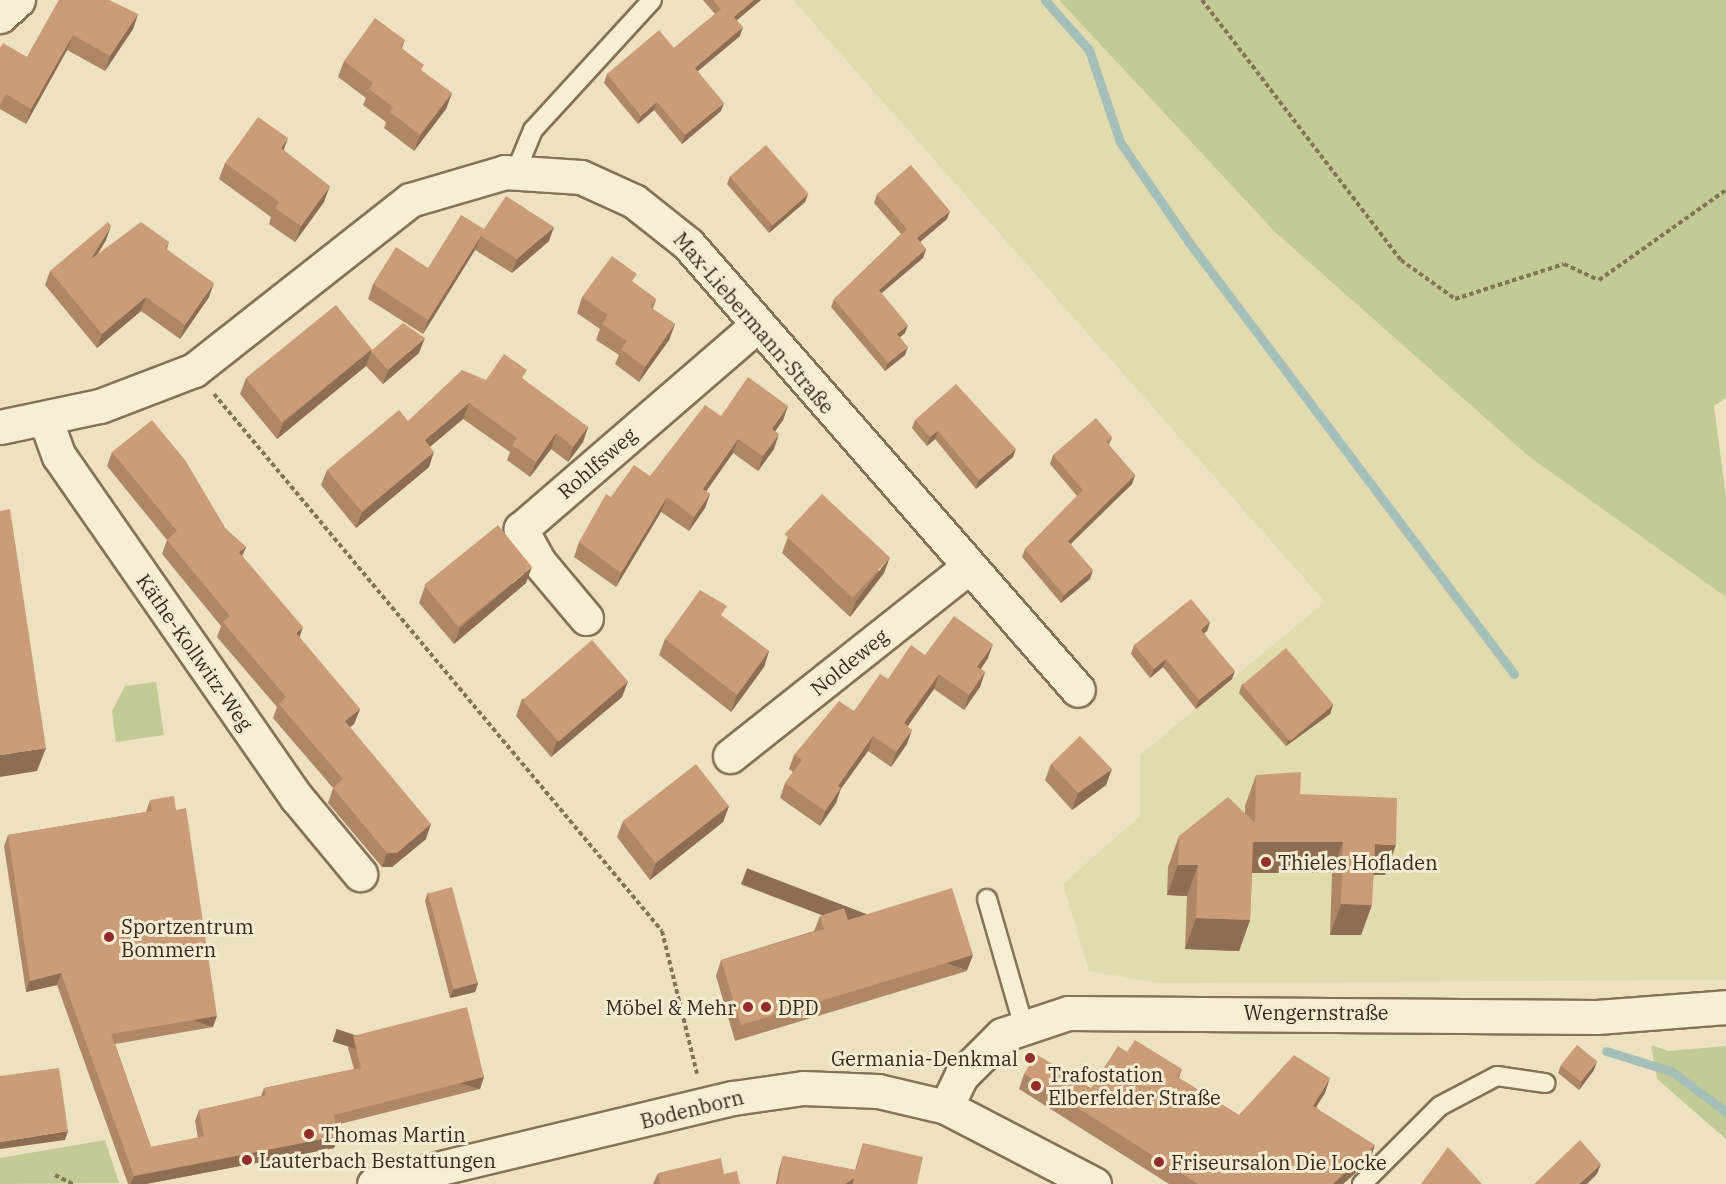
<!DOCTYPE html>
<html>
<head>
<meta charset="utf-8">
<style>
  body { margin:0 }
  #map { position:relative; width:1726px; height:1184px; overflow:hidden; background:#ede1c1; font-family:"IBM Plex Serif",serif }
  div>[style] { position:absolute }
  .farmland>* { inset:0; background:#e2dbaf }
  .green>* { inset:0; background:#c2ca96 }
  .stream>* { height:9px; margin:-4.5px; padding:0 4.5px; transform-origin:4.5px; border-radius:4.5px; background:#a4bfb8 }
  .path>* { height:4px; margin-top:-2px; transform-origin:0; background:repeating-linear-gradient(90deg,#867259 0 4.5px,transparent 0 7.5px) }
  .roads { filter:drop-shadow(2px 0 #867259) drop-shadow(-2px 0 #867259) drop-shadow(0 2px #867259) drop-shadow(0 -2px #867259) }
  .service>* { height:18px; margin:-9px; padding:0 9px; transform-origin:9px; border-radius:9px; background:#f8eed4 }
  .minor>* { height:33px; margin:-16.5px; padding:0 16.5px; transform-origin:16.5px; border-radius:16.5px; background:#f8eed4 }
  .secondary>* { height:33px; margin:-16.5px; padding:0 16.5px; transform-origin:16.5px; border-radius:16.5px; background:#f8eed4 }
  .wall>* { inset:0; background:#ae8767 }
  .shaded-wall>* { inset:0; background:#8d6e54; transform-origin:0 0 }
  .building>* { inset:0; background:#ca9d78; transform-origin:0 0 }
  .dots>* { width:16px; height:16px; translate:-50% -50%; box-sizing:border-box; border:3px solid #f4ebd1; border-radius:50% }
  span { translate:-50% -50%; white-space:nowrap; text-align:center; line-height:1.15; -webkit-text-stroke:6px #f4ebd1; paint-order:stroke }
  .street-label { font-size:20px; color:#362a1d }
  .poi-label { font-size:20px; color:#362a1d }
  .left { translate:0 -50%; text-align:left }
  .right { translate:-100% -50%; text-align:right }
</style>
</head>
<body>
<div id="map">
  <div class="farmland">
    <i style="clip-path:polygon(793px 0,1059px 0,1275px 232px,1527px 455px,1726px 597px,1726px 980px,1160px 983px,1089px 971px,1063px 884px,1140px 816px,1140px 755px,1325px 602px)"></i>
  </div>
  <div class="green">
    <i style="clip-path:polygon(1059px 0,1726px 0,1726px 398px,1714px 406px,1726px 497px,1726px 597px,1527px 455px,1275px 232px)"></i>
    <i style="clip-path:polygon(156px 682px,164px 735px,116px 742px,112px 711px,125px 686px)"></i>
    <i style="clip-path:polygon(1651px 1045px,1668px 1051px,1726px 1046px,1726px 1139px,1657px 1079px)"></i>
    <i style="clip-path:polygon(105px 1140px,119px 1183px,0 1184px,0 1158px)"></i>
  </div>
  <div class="stream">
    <i style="left:1045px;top:0;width:67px;rotate:48.7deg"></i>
    <i style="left:1089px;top:50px;width:97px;rotate:71.4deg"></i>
    <i style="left:1120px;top:142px;width:120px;rotate:55.5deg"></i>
    <i style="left:1188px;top:241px;width:542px;rotate:53.02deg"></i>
    <i style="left:1606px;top:1051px;width:68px;rotate:17.1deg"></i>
    <i style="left:1671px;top:1071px;width:69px;rotate:36.7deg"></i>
  </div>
  <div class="path">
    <i style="left:1202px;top:0;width:327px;rotate:52.6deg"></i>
    <i style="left:1401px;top:260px;width:67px;rotate:35.8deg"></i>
    <i style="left:1455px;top:299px;width:114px;rotate:-17.8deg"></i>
    <i style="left:1564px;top:264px;width:38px;rotate:25deg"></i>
    <i style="left:1599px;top:280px;width:156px;rotate:-35.3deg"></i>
    <i style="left:214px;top:394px;width:699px;rotate:50.16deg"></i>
    <i style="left:662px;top:931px;width:147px;rotate:76.2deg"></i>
    <i style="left:55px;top:1175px;width:20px;rotate:27deg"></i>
  </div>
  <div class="roads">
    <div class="service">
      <i style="left:516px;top:171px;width:44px;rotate:-67.5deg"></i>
      <i style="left:533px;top:130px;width:176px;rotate:-47.5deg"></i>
      <i style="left:987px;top:899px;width:130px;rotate:73.9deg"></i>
      <i style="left:1362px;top:1184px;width:110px;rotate:-45deg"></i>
      <i style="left:1440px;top:1106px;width:64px;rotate:-27.8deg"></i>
      <i style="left:1497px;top:1076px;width:49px;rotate:8.3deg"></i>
    </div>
    <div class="minor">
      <i style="left:0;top:16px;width:24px;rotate:-42deg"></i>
      <i style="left:46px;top:421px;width:37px;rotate:70deg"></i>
      <i style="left:59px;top:456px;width:417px;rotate:55.2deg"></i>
      <i style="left:297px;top:798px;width:99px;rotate:50.3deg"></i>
      <i style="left:0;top:427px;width:102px;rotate:-11.9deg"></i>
      <i style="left:100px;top:406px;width:101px;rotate:-21deg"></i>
      <i style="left:194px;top:370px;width:275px;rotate:-38.2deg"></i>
      <i style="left:410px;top:200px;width:99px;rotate:-16.4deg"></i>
      <i style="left:505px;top:172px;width:76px;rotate:3.8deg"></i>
      <i style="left:581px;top:177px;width:58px;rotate:24.4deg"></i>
      <i style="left:634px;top:201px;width:69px;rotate:38.5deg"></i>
      <i style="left:688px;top:244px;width:592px;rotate:48.83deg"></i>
      <i style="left:586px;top:618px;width:73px;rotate:-130deg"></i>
      <i style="left:539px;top:562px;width:38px;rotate:-119deg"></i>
      <i style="left:521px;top:529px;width:312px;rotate:-40.8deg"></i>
      <i style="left:730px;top:756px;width:303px;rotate:-38.4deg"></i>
    </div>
    <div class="secondary">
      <i style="left:946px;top:1107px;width:34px;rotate:-64deg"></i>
      <i style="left:961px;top:1076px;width:58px;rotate:-45deg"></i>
      <i style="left:1002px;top:1035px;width:70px;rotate:-18.4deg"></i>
      <i style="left:1068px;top:1013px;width:529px;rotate:0.43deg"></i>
      <i style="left:1597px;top:1017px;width:129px;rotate:-4.4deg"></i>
      <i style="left:374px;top:1184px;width:369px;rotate:-13.5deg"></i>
      <i style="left:733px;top:1098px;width:71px;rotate:-8.1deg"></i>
      <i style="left:803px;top:1088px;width:75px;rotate:2.3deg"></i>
      <i style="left:878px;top:1091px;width:70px;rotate:13.2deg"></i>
      <i style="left:946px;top:1107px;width:167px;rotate:27.5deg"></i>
    </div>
  </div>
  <div class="wall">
    <i style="clip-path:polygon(59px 0,138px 14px,133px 29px,105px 71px,67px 50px,26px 124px,0 109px,0 48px,27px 57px)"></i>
    <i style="clip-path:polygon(703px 0,761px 0,737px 20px,740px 36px,698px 71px,721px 111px,682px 144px,654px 110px,638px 124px,604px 83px,607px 74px,674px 48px,715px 14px)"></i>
    <i style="clip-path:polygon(405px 40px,402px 48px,422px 71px,452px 93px,446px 109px,414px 151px,384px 128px,386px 122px,363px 105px,366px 98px,338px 77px,344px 61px)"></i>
    <i style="clip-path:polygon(284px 150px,324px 202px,295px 242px,269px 224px,271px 217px,219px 179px,225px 163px)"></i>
    <i style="clip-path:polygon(730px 176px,808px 194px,805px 202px,769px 233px,727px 184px)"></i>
    <i style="clip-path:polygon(877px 194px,947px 219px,920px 242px,926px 249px,923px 258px,881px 293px,905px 333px,900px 337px,905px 355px,885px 371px,831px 307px,834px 299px,901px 234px,874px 203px)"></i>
    <i style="clip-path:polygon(484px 229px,549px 241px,512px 273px,475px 250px,423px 334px,368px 299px,373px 284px,428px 268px)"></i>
    <i style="clip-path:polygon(106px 240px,98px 254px,169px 242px,167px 249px,209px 297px,180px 339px,141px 311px,97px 348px,45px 285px,50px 271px)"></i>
    <i style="clip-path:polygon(634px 283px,656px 299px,653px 309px,675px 324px,669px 340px,639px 382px,615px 364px,619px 355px,596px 340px,600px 329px,577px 313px,582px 297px)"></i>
    <i style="clip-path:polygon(372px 349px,371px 351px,419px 353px,383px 384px,366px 366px,277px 439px,240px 394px,246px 378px)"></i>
    <i style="clip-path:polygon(486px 380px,524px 380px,588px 427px,583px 442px,568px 462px,551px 449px,530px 477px,507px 460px,510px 452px,463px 419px,430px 447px,429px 467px,356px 528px,321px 485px,327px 470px,408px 421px)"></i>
    <i style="clip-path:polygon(788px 406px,783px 420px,775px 431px,774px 449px,758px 471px,733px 453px,706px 491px,710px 494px,705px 508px,689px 531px,661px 512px,616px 587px,574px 557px,579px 542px,611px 497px,650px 476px,721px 416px)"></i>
    <i style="clip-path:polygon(915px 420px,1013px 457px,976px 489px,935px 439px,927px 446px,912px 428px)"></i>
    <i style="clip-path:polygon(1112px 437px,1109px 445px,1135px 475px,1132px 484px,1071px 544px,1090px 579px,1061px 603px,1022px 557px,1025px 549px,1077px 496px,1050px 464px,1053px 455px)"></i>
    <i style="clip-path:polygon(112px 452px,226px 529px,246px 547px,242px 556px,299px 637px,360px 709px,354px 724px,350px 727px,426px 839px,392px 867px,382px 867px,328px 803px,333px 788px,273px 718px,277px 707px,217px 637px,221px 626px,162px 554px,167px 540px,107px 466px)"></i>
    <i style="clip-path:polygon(788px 537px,884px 573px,850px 617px,782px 553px)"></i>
    <i style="clip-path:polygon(526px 583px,454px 644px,419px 603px,425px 586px)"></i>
    <i style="clip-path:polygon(723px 617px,769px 651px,764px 667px,731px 712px,659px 655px,665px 639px)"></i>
    <i style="clip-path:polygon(1210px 622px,1207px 631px,1204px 633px,1232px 679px,1196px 709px,1163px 667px,1150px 678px,1131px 654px,1134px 645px)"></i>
    <i style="clip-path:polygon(925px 655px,988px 658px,981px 669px,985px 672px,980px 687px,964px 710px,934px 689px,908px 726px,907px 744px,891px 767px,868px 751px,841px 788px,836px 803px,820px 826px,780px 798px,785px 783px,793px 772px,789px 769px,794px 755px,854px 711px,888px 679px)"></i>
    <i style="clip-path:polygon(628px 681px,622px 697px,551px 757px,516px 716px,522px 699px)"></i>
    <i style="clip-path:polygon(1242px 684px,1333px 705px,1330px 714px,1286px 746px,1239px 693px)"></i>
    <i style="clip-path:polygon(1051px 764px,1106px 785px,1072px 810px,1045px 780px)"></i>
    <i style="clip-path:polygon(1256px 775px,1300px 794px,1385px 875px,1374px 875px,1361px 935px,1330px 935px,1332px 873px,1252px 873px,1250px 920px,1239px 951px,1185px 949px,1187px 896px,1167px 895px,1168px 867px,1179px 836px,1245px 813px,1245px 806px)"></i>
    <i style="clip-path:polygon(150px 800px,213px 1027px,115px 1044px,151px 1147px,198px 1138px,195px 1121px,199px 1110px,261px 1096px,264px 1088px,354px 1069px,348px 1048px,353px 1036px,480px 1089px,336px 1125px,338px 1136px,334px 1148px,146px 1184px,128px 1184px,57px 985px,26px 992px,4px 846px,8px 835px,146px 812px)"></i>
    <i style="clip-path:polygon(729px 806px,723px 822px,650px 880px,617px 837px,623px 821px)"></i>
    <i style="clip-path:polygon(428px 892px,478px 983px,475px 992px,450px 998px,425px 901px)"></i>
    <i style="clip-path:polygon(820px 916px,848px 920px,967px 971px,735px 1041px,716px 976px,721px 960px,814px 931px)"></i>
    <i style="clip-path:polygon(1561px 1065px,1594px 1070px,1579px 1090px,1558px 1073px)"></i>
    <i style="clip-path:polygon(1182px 1069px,1179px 1078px,1239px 1115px,1325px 1093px,1316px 1107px,1370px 1160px,1343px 1184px,1169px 1184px,1019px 1089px,1024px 1074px,1091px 1088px)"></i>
    <i style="clip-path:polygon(863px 1143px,917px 1184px,776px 1184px,779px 1169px,783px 1156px,855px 1170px)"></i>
    <i style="clip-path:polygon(658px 1173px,724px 1174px,740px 1184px,653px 1184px)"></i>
  </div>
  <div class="shaded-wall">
    <i style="clip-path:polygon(754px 0,761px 0,731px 25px,734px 17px)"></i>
    <i style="clip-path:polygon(138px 14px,133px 29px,105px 71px,110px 56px)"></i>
    <i style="clip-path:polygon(743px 27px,740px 36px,692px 76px,695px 68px)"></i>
    <i style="clip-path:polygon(73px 35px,67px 50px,26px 124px,31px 109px)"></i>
    <i style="clip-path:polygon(452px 93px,446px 109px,414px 151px,420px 135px)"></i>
    <i style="clip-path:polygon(657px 102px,654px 110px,638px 124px,641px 116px)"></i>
    <i style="clip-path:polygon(724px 103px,721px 111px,682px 144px,685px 135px)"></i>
    <i style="clip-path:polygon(288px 138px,282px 155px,281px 148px)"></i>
    <i style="clip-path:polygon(330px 186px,324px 202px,295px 242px,301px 226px)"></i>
    <i style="clip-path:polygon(808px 194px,805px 202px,769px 233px,772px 225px)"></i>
    <i style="clip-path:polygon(950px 211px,947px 219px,914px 247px,917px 238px)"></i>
    <i style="clip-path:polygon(111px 226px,106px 240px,86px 272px,91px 259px)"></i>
    <i style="clip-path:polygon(554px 227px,549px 241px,512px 273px,517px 259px)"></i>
    <i style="clip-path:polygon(481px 236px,475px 250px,423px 334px,428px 320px)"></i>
    <i style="clip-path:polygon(926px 249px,923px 258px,876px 298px,879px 290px)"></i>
    <i style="clip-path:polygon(214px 283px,209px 297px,180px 339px,185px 325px)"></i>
    <i style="clip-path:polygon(146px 297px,141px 311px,97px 348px,102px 334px)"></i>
    <i style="clip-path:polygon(675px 324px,669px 340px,639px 382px,645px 367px)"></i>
    <i style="clip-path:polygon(908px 325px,905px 333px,894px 342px,897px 334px)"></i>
    <i style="clip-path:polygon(425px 338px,419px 353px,383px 384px,388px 370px)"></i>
    <i style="clip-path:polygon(908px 347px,905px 355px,885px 371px,888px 363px)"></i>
    <i style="clip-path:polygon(372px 349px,366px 366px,277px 439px,283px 423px)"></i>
    <i style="clip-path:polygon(469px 403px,463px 419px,419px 456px,425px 440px)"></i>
    <i style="clip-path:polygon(788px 406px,783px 420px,767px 443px,772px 429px)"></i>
    <i style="clip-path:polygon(588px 427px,583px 442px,568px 462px,573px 447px)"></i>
    <i style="clip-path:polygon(938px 431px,935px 439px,927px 446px,930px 437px)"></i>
    <i style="clip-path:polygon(556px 433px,551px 449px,530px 477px,536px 462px)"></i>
    <i style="clip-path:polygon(779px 434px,774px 449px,758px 471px,763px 456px)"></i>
    <i style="clip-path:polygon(738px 439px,733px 453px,698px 503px,703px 489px)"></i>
    <i style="clip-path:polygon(1016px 449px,1013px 457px,976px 489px,979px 480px)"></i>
    <i style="clip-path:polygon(434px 452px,429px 467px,356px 528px,362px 512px)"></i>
    <i style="clip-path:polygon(1135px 475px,1132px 484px,1065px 549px,1068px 541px)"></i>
    <i style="clip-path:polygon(710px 494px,705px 508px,689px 531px,694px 517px)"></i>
    <i style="clip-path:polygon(667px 497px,661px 512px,616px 587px,621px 573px)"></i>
    <i style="clip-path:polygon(246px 547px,240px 561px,239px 552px)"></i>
    <i style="clip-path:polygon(890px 557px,884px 573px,850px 617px,856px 601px)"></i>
    <i style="clip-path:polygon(532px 567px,526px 583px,454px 644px,460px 628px)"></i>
    <i style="clip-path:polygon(1093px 570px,1090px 579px,1061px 603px,1064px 595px)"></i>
    <i style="clip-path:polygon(1210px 622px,1207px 631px,1198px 638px,1201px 630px)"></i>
    <i style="clip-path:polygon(303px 627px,298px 642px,296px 633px)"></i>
    <i style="clip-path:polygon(993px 644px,988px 658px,972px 681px,977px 667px)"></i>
    <i style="clip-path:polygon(769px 651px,764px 667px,731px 712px,737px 695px)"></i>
    <i style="clip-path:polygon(1166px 659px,1163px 667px,1150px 678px,1154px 669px)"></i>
    <i style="clip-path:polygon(1235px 671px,1232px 679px,1196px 709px,1199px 700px)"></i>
    <i style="clip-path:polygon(985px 672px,980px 687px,964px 710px,969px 695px)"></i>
    <i style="clip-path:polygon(939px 674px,934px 689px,899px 738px,904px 723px)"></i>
    <i style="clip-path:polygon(628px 681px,622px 697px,551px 757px,557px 741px)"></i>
    <i style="clip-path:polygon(1333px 705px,1330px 714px,1286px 746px,1289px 738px)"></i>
    <i style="clip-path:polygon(360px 709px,354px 724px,340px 736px,345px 721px)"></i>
    <i style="clip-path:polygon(912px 730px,907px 744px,891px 767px,896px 752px)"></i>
    <i style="clip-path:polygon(873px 736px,868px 751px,833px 800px,838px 786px)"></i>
    <i style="clip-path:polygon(46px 748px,37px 771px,0 777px,0 755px)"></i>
    <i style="clip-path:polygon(1112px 769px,1106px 785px,1072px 810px,1078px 793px)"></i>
    <i style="clip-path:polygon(841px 788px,836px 803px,820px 826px,825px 811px)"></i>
    <i style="clip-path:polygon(729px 806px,723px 822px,650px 880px,656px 863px)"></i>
    <i style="clip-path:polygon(431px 824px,426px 839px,392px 867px,382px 867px,387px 853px)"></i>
    <i style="clip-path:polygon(1253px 842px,1343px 842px,1332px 873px,1242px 873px)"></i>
    <i style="clip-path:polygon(1375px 844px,1396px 845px,1385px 875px,1364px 875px)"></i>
    <i style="clip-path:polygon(1178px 865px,1198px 865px,1187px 896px,1167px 895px)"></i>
    <i style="clip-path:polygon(1341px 904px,1372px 905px,1361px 935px,1330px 935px)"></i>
    <i style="clip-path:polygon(1196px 918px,1250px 920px,1239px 951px,1185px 949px)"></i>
    <i style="left:973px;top:955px;width:17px;height:242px;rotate:111deg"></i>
    <i style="clip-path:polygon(61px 973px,57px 985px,26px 992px,30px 981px)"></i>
    <i style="clip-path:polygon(478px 983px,475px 992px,450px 998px,453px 990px)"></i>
    <i style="left:217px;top:1016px;width:12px;height:108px;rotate:110deg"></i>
    <i style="clip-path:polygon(1597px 1061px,1594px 1070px,1579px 1090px,1582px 1081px)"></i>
    <i style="left:484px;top:1077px;width:13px;height:155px;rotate:108deg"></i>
    <i style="clip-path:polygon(1330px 1078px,1325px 1093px,1307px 1121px,1313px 1106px)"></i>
    <i style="clip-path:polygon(68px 1131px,65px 1140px,0 1149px,0 1142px)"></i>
    <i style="clip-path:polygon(338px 1136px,334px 1148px,146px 1184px,131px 1184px,134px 1176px)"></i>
    <i style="clip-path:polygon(1375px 1145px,1370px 1160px,1343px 1184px,1333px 1184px)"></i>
    <i style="clip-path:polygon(1601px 1164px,1597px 1174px,1587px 1184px,1579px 1184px)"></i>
    <i style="clip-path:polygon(854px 1178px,852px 1184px,845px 1184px)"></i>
  </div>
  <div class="building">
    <i style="clip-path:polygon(59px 0,109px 0,138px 14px,110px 56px,73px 35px,31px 109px,6px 94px,0 105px,0 48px,3px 43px,27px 57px)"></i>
    <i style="clip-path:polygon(713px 0,754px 0,734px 17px,743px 27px,695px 68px,724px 103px,685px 135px,657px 102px,641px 116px,607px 74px,659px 30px,674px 48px,721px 9px)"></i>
    <i style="clip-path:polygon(375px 18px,405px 40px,400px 47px,424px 65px,421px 70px,452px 93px,420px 135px,390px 112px,393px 107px,369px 89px,373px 83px,344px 61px)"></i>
    <i style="clip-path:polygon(258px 117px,288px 138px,281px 148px,330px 186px,301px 226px,275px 208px,279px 202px,225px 163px)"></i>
    <i style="left:766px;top:145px;width:65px;height:48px;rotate:49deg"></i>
    <i style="clip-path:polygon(911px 165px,950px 211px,917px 238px,926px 249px,879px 290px,908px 325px,897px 334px,908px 347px,888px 363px,834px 299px,907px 229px,877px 194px)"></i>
    <i style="clip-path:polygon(506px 196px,554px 227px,517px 259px,481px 236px,428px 320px,373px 284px,396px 247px,428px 268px,461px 215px,484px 229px)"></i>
    <i style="clip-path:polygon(108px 222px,111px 226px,91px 259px,141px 222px,169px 242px,165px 248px,214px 283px,185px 325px,146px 297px,102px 334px,50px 271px)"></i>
    <i style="clip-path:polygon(612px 256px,637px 274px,632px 281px,656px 299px,650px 307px,675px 324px,645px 367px,621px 349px,627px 341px,602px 324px,608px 315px,582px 297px)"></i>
    <i style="left:336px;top:305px;width:57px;height:116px;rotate:51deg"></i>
    <i style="clip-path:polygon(403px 323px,425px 338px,388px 370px,371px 351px)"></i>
    <i style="clip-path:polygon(504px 354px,527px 370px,522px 378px,588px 427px,573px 447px,556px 433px,536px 462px,512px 445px,517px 438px,469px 403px,425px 440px,434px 452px,362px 512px,327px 470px,399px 410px,408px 421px,462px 370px,486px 380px)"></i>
    <i style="clip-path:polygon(748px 377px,788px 406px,772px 429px,779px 434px,763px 456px,738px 439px,703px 489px,710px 494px,694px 517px,667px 497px,621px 573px,579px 542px,606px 494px,611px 497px,634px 465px,650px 476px,705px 405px,721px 416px)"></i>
    <i style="clip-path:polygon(956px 384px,1016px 449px,979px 480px,938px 431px,930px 437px,915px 420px)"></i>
    <i style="clip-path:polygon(1096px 418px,1112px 437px,1106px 442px,1135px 475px,1068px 541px,1093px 570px,1064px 595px,1025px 549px,1083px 490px,1053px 455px)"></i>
    <i style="clip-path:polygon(152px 420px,185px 460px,226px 529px,246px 547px,239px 552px,303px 627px,296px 633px,360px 709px,345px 721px,431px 824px,397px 853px,387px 853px,333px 788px,343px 779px,279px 704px,286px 697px,223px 622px,230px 616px,167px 540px,177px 531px,112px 452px)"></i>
    <i style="left:822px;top:494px;width:93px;height:55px;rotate:43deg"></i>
    <i style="clip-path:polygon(10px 509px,46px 748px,0 755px,0 511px)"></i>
    <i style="left:498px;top:525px;width:54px;height:95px;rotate:51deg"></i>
    <i style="clip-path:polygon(700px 590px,727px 606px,721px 615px,769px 651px,737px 695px,665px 639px)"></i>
    <i style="clip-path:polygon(1191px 599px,1210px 622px,1201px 630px,1235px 671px,1199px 700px,1166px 659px,1154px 669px,1134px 645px)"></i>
    <i style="clip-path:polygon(954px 616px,993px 644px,977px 667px,985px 672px,969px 695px,939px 674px,904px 723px,912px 730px,896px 752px,873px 736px,838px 786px,841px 788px,825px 811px,785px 783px,802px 760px,794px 755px,839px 701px,854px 711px,880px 674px,888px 679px,911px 645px,925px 655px)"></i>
    <i style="left:592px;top:640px;width:55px;height:92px;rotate:49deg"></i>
    <i style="left:1286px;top:648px;width:74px;height:57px;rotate:50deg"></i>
    <i style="clip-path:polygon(1080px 736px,1112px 769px,1078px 793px,1051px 764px)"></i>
    <i style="left:696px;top:764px;width:53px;height:93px;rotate:52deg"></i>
    <i style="clip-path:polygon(1301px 772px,1300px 794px,1397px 798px,1396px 845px,1375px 844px,1372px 905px,1341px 904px,1343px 842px,1253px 842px,1250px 920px,1196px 918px,1198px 865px,1178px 865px,1179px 836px,1228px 797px,1255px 823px,1256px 775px)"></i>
    <i style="clip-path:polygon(174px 796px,176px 810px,186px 808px,217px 1016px,111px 1034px,151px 1147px,204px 1136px,199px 1110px,266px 1095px,264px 1088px,361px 1068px,353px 1036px,467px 1007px,484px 1077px,334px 1115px,338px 1136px,134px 1176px,61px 973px,30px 981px,8px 835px,152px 811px,150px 800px)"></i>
    <i style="left:452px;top:887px;width:99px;height:25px;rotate:75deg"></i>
    <i style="clip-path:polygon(952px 888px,973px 955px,741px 1025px,721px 960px,824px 929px,820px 916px,844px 908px,848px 920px)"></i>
    <i style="clip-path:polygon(1135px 1040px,1182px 1069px,1177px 1077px,1239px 1115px,1294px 1055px,1330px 1078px,1313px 1106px,1375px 1145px,1333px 1184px,1198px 1184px,1024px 1074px,1036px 1054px,1091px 1088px,1118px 1046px,1127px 1052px)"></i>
    <i style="left:1577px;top:1045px;width:26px;height:26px;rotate:39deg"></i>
    <i style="clip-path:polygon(59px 1068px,68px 1131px,0 1142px,0 1076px)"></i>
    <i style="clip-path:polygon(1580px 1140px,1601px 1164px,1579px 1184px,1534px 1184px)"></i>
    <i style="clip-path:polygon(863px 1143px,923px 1157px,917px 1184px,853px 1184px,854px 1178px,845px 1184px,778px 1184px,783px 1156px,856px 1170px)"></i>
    <i style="clip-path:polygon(1448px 1147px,1482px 1184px,1421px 1184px)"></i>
    <i style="clip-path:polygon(721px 1158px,724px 1174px,737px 1171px,740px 1184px,660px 1184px,658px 1173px)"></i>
  </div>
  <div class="dots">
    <i style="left:1266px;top:862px;background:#932d2b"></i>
    <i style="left:109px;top:937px;background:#932d2b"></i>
    <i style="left:748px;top:1007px;background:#932d2b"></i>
    <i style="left:766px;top:1007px;background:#932d2b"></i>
    <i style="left:1030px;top:1058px;background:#932d2b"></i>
    <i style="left:1036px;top:1086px;background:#932d2b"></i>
    <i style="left:309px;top:1134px;background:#932d2b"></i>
    <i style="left:247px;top:1160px;background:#932d2b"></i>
    <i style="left:1159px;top:1162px;background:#932d2b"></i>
  </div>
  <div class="street-label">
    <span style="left:754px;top:323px;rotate:49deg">Max-Liebermann-Straße</span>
    <span style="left:597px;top:463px;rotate:-41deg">Rohlfsweg</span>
    <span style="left:195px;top:652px;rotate:55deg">Käthe-Kollwitz-Weg</span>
    <span style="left:849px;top:662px;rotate:-39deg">Noldeweg</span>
    <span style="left:1316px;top:1012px">Wengernstraße</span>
    <span style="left:692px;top:1109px;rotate:-14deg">Bodenborn</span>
  </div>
  <div class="poi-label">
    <span class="left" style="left:1278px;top:862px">Thieles Hofladen</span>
    <span class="left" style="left:121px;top:938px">Sportzentrum<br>Bommern</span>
    <span class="right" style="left:736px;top:1007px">Möbel &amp; Mehr</span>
    <span class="left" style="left:778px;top:1007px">DPD</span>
    <span class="right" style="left:1018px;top:1058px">Germania-Denkmal</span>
    <span class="left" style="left:1048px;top:1086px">Trafostation<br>Elberfelder Straße</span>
    <span class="left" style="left:321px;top:1134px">Thomas Martin</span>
    <span class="left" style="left:259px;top:1160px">Lauterbach Bestattungen</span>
    <span class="left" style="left:1171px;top:1162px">Friseursalon Die Locke</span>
  </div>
</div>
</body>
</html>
